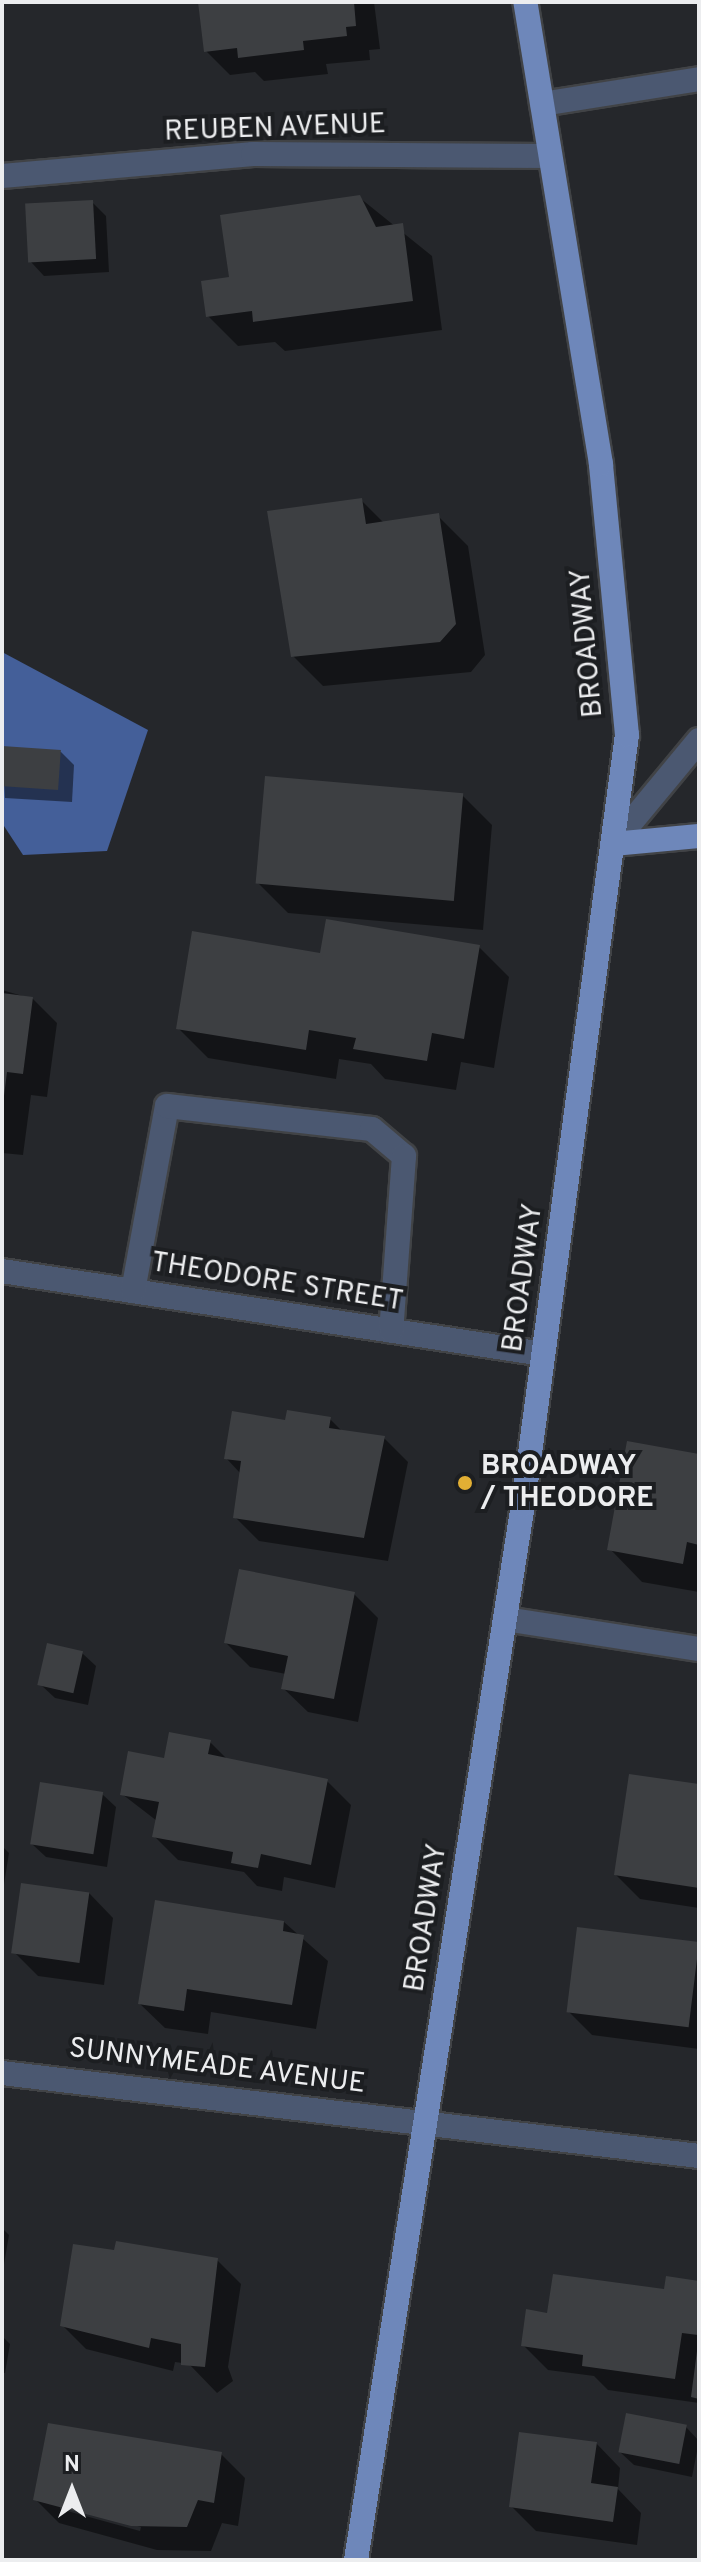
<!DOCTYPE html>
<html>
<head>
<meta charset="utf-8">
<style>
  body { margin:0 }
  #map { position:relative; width:701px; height:2562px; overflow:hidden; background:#25272b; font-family:Overpass,sans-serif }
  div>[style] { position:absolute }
  .forest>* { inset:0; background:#445f99 }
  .shadow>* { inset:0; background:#0007 }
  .building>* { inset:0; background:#3d3f42; transform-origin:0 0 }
  .roads { filter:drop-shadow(2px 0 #414346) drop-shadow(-2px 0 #414346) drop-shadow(0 2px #414346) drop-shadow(0 -2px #414346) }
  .minor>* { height:24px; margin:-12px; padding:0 12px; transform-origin:12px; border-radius:12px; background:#4b5871 }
  .major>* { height:24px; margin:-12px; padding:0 12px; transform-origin:12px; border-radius:12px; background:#6e87ba }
  .dots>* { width:22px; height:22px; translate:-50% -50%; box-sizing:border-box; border:4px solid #1c1e21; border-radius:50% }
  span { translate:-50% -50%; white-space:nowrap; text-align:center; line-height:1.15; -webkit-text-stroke:8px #1c1e21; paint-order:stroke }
  .street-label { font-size:28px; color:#ecedef }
  .poi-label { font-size:28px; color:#ecedef; font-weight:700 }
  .left { translate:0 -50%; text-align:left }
  .frame { position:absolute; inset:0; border:4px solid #ecedef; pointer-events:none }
  .north { position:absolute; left:32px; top:2450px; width:80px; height:80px; -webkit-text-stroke:6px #1c1e21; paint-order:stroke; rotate:0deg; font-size:22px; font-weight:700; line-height:32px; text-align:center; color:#ecedef }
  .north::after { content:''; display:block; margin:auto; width:28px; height:36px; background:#ecedef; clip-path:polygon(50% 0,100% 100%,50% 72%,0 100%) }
</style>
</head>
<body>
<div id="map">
  <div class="forest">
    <i style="clip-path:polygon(2px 652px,148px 730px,107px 851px,23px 855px,2px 823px)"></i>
  </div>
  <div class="shadow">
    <i style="clip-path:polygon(200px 2px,374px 2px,380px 49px,369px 50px,370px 60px,326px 64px,328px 74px,264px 81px,255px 72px,230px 75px,206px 51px)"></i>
    <i style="clip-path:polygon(360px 198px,432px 256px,442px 330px,285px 351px,275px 342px,238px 346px,208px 316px)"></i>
    <i style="clip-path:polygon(92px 202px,106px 216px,109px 272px,44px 276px,31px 262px)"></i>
    <i style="clip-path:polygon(361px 500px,384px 523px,438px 516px,468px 546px,485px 655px,471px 672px,323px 686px,293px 656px)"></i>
    <i style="clip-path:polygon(2px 748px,61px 752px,74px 765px,72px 802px,5px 798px)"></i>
    <i style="clip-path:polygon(462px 795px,492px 825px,483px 930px,288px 913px,258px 883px)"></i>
    <i style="clip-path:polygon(479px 947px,509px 977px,494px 1068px,461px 1062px,456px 1090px,385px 1079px,371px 1064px,339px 1059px,336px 1079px,208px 1058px,178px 1028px,322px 955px)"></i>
    <i style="clip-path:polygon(2px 990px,33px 999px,57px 1023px,47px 1097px,31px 1095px,23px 1155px,2px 1153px)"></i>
    <i style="clip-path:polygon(330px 1419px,343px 1432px,384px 1438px,408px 1462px,388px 1561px,259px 1541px,235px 1517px,241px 1474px,226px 1458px,287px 1422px)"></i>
    <i style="clip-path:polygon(699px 1457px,699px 1592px,642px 1582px,610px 1549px)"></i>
    <i style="clip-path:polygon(354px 1594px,378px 1618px,358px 1722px,308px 1712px,283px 1688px,286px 1674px,250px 1667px,226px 1643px)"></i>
    <i style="clip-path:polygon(82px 1653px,96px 1666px,88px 1705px,55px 1698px,41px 1685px)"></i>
    <i style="clip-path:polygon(210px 1742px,228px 1760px,327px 1781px,351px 1805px,335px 1888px,284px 1877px,282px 1891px,257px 1886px,244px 1872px,178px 1860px,154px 1836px,157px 1821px,122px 1794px,165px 1761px)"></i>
    <i style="clip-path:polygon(699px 1786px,699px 1908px,640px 1899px,616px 1875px)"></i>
    <i style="clip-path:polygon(102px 1794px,116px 1807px,107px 1867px,46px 1857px,32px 1844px)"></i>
    <i style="clip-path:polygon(2px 1846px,9px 1853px,2px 1897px)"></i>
    <i style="clip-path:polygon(89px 1893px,113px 1918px,104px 1985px,38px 1976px,14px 1952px)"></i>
    <i style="clip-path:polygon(284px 1922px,328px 1961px,316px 2029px,211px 2012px,208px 2034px,165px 2028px,140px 2004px)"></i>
    <i style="clip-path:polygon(699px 1945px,699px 2049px,592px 2035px,568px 2011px)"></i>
    <i style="clip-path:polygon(2px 2228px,9px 2235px,2px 2276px)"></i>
    <i style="clip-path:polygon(217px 2260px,241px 2284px,228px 2367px,233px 2381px,217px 2393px,189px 2364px,175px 2362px,173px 2371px,86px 2349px,62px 2325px)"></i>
    <i style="clip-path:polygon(668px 2278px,699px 2283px,699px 2403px,608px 2390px,594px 2376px,548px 2370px,523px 2345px,549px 2315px,666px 2291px)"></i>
    <i style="clip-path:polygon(2px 2336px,10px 2344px,5px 2373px,2px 2373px)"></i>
    <i style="clip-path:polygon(686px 2427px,699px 2441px,692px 2477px,634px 2465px,620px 2452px)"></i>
    <i style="clip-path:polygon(596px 2443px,620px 2468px,618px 2489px,641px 2513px,637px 2545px,536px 2531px,511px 2506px)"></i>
    <i style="clip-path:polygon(evenodd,221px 2454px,245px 2478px,238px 2526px,222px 2523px,211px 2551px,157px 2550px,59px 2523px,35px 2499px,221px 2454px,60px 2505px,141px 2527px,140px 2531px,60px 2509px,60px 2505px)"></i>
  </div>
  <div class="building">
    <i style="clip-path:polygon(198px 2px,354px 2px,356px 26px,346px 27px,347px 36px,303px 41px,304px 50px,238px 58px,237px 48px,204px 52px)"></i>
    <i style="clip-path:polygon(360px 195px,376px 227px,403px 223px,413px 301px,253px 322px,252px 311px,206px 317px,201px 281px,229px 277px,220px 215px)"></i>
    <i style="left:93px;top:200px;width:59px;height:68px;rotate:87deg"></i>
    <i style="clip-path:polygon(362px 498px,366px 524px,439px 513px,456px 624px,440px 642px,291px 657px,267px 511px)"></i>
    <i style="left:2px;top:746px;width:59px;height:40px;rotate:4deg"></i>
    <i style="left:265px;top:776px;width:199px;height:108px;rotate:5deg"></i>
    <i style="clip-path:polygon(326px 919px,480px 945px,464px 1039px,432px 1033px,427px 1061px,353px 1049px,356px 1038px,309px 1030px,306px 1050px,176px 1029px,192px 931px,320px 953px)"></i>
    <i style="clip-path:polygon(2px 993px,33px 997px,23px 1074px,7px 1072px,4px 1096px)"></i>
    <i style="clip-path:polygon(287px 1410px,331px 1417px,329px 1428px,385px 1436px,364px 1538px,233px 1518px,241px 1461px,224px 1459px,232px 1411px,285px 1420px)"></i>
    <i style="clip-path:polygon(627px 1441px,699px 1454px,699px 1545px,687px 1542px,683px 1564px,607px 1550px)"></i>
    <i style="clip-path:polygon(239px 1569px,355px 1592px,334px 1699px,281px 1689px,288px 1656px,224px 1643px)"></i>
    <i style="left:47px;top:1643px;width:37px;height:43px;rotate:13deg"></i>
    <i style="clip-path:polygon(169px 1732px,211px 1740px,208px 1754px,328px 1779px,311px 1865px,261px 1854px,258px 1868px,231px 1863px,233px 1852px,152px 1837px,159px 1802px,120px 1795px,128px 1751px,164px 1758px)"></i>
    <i style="clip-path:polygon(629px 1774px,699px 1784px,699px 1888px,614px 1875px)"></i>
    <i style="left:40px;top:1782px;width:64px;height:63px;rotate:9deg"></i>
    <i style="left:21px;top:1883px;width:69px;height:71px;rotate:8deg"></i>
    <i style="clip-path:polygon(155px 1900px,284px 1921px,283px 1931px,304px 1935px,292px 2005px,187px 1989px,184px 2011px,138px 2004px)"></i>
    <i style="left:577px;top:1927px;width:123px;height:86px;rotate:7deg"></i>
    <i style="clip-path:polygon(116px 2241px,218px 2258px,205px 2367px,181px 2365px,181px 2344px,151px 2338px,149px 2348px,60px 2326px,73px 2244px,114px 2250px)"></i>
    <i style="clip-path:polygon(553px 2274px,664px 2289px,666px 2276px,699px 2281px,698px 2335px,682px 2333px,675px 2379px,582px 2366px,583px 2355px,521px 2346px,526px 2309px,547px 2313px)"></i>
    <i style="clip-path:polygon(697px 2351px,699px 2351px,699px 2399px,691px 2397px)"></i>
    <i style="left:626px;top:2413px;width:62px;height:40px;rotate:11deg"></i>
    <i style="clip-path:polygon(48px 2423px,222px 2452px,214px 2503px,198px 2500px,187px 2527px,131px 2526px,33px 2500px)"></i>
    <i style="clip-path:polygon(519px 2432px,597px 2442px,591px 2483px,618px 2487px,613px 2522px,509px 2507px)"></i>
  </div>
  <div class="roads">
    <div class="minor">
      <i style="left:542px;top:104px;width:159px;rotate:-9deg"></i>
      <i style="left:2px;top:176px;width:252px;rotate:-5deg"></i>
      <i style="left:253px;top:154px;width:297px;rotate:0.4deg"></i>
      <i style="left:613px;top:844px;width:135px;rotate:-50.4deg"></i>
      <i style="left:2px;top:1271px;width:547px;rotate:8.72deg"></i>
      <i style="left:133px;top:1291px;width:188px;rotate:-79.6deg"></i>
      <i style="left:167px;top:1106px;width:206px;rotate:6.4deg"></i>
      <i style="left:372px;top:1129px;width:42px;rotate:40.2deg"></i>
      <i style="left:404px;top:1156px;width:175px;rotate:94.2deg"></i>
      <i style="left:505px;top:1619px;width:196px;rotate:8.8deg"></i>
      <i style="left:2px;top:2073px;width:702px;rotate:6.79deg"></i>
    </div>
    <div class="major">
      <i style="left:613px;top:844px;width:86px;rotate:-5.3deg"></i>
      <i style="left:356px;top:2560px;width:1068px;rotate:-81.01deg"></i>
      <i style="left:523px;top:1505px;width:777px;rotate:-82.31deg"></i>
      <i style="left:627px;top:735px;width:272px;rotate:-95.5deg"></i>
      <i style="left:601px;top:464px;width:468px;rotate:-99.3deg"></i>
    </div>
  </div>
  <div class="dots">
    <i style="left:465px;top:1483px;background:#e2af34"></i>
  </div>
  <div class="street-label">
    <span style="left:275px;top:129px;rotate:-2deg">REUBEN AVENUE</span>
    <span style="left:588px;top:643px;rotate:-95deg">BROADWAY</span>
    <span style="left:524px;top:1278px;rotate:-82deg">BROADWAY</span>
    <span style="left:277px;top:1283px;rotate:9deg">THEODORE STREET</span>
    <span style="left:427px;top:1918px;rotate:-81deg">BROADWAY</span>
    <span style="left:217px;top:2067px;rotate:7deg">SUNNYMEADE AVENUE</span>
  </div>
  <div class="poi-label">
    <span class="left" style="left:481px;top:1483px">BROADWAY<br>/ THEODORE</span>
  </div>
  <div class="frame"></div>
  <div class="north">N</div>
</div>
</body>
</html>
